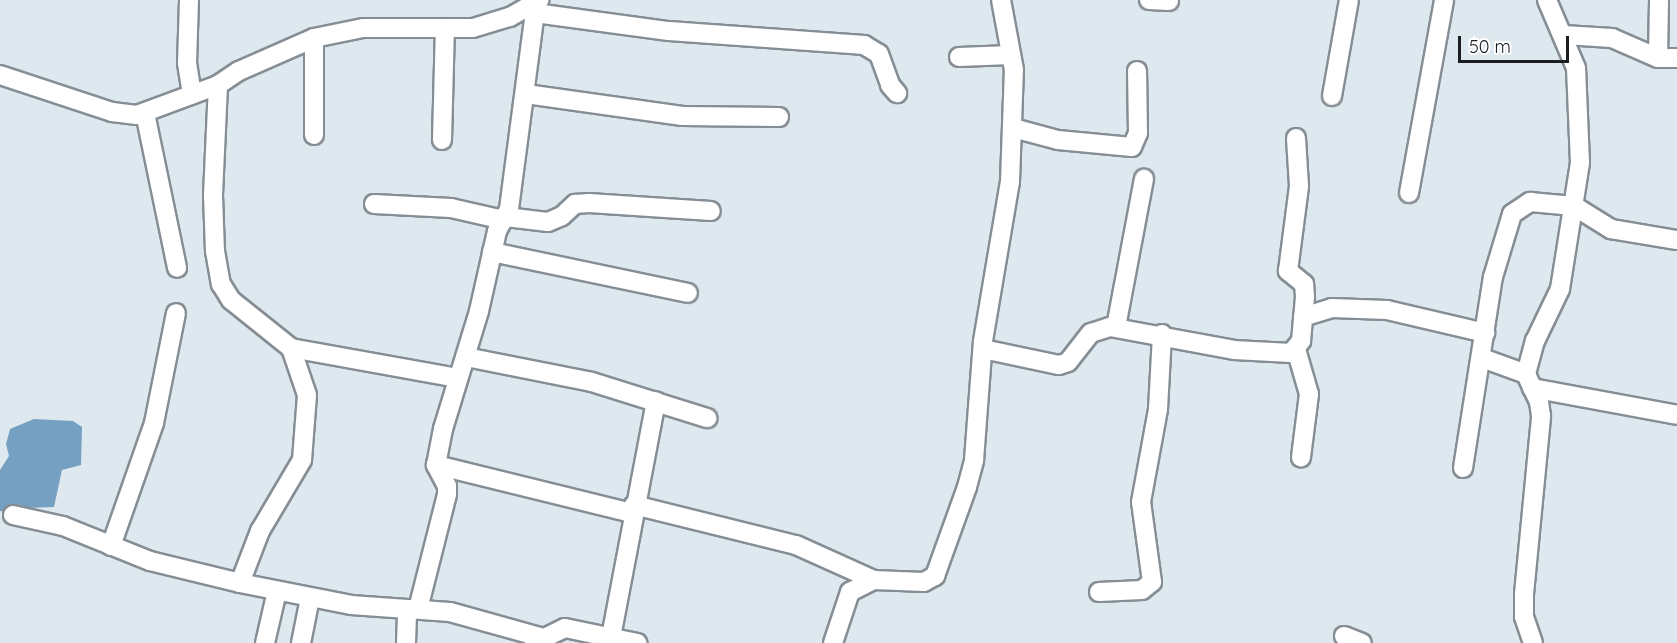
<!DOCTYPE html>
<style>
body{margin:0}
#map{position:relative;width:1677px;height:643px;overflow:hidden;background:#dee8ef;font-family:Quicksand,sans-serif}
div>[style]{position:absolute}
.water>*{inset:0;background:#76a0c1}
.roads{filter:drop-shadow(2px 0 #868e95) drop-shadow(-2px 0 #868e95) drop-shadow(0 2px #868e95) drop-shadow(0 -2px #868e95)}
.minor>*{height:18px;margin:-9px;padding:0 9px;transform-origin:9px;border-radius:9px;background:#fff}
span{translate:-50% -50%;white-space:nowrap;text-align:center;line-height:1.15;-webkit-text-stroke:6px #fff;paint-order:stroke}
.scale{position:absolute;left:1458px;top:36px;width:111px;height:27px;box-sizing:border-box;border:3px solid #1c1f22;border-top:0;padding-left:8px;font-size:18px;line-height:21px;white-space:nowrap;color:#1c1f22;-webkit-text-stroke:4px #fff;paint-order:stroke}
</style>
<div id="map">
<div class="water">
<div style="clip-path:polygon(34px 419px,73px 421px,82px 427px,81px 465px,62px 470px,54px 507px,27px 508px,22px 515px,0 511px,0 470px,9px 456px,6px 444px,10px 429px)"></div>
</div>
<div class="roads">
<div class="minor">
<div style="left:189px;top:0;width:63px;rotate:91.8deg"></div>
<div style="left:187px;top:63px;width:32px;rotate:81deg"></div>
<div style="left:1149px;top:0;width:20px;rotate:3deg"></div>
<div style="left:535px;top:13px;width:135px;rotate:7.7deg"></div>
<div style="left:669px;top:31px;width:196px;rotate:4.1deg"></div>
<div style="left:864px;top:45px;width:17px;rotate:31deg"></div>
<div style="left:879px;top:54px;width:33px;rotate:70deg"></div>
<div style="left:890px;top:85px;width:11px;rotate:49deg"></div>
<div style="left:1564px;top:35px;width:48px;rotate:3.6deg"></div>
<div style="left:1612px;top:38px;width:50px;rotate:23.5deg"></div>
<div style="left:1658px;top:58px;width:19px"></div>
<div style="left:314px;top:38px;width:97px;rotate:90deg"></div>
<div style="left:959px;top:57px;width:52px;rotate:-2.2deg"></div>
<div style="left:1658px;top:58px;width:58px;rotate:-89deg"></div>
<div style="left:0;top:75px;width:118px;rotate:18.3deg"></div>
<div style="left:112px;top:112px;width:25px;rotate:7deg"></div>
<div style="left:137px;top:115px;width:86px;rotate:-20.3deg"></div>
<div style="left:218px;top:85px;width:25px;rotate:-34deg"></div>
<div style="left:239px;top:71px;width:82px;rotate:-23.7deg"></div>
<div style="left:314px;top:38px;width:50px;rotate:-11.5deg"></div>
<div style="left:363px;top:28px;width:110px"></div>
<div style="left:473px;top:28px;width:39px;rotate:-17deg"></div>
<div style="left:510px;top:17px;width:34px;rotate:-30deg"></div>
<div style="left:218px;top:85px;width:110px;rotate:92.6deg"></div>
<div style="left:213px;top:195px;width:56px;rotate:88deg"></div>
<div style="left:215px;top:251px;width:34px;rotate:80deg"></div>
<div style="left:221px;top:284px;width:19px;rotate:58deg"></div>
<div style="left:231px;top:300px;width:77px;rotate:38.7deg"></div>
<div style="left:291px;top:348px;width:170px;rotate:10.2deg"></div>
<div style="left:526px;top:94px;width:158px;rotate:8deg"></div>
<div style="left:682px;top:116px;width:97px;rotate:0.6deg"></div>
<div style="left:1332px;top:96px;width:97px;rotate:-80deg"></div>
<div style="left:145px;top:113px;width:158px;rotate:78.3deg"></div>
<div style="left:1013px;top:128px;width:47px;rotate:14.9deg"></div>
<div style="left:1058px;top:140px;width:74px;rotate:5.4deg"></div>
<div style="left:1132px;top:147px;width:15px;rotate:-67deg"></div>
<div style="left:1138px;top:133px;width:62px;rotate:-90.9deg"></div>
<div style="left:442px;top:140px;width:112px;rotate:-88.5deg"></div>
<div style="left:1409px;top:193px;width:196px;rotate:-79.7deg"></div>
<div style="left:374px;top:204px;width:77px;rotate:3deg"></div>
<div style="left:451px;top:208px;width:54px;rotate:12.8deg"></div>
<div style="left:506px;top:217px;width:42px;rotate:6.8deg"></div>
<div style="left:548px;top:222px;width:15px;rotate:-23deg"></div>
<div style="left:562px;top:216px;width:18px;rotate:-43deg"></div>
<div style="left:575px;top:204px;width:14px;rotate:-4deg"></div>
<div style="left:589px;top:203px;width:122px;rotate:3.8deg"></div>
<div style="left:492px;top:252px;width:200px;rotate:11.8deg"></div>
<div style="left:1303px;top:317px;width:30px;rotate:-17deg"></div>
<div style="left:1332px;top:308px;width:55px;rotate:2.1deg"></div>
<div style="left:1387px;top:310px;width:101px;rotate:13.2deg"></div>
<div style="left:1116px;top:327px;width:151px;rotate:-79.3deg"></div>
<div style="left:983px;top:349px;width:78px;rotate:11.9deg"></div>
<div style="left:1059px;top:365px;width:9px;rotate:-18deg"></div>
<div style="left:1068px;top:362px;width:37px;rotate:-52deg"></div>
<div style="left:1091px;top:333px;width:20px;rotate:-18deg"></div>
<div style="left:1110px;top:327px;width:126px;rotate:10.5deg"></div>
<div style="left:1234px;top:350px;width:57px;rotate:3deg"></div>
<div style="left:1291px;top:353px;width:16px;rotate:-50deg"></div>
<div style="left:1301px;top:341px;width:44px;rotate:-84.8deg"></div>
<div style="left:1305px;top:297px;width:13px;rotate:-94deg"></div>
<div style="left:1304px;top:284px;width:21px;rotate:-141deg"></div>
<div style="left:1288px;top:271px;width:86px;rotate:-82.6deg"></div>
<div style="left:1299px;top:186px;width:48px;rotate:-93.6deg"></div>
<div style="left:1296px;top:349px;width:47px;rotate:73.9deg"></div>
<div style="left:1309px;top:394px;width:64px;rotate:97.2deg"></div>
<div style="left:466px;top:357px;width:128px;rotate:11.2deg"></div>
<div style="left:592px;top:382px;width:121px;rotate:17.4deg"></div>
<div style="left:1482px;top:358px;width:47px;rotate:20deg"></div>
<div style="left:1532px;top:388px;width:147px;rotate:10.5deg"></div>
<div style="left:436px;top:465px;width:202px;rotate:13.8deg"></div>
<div style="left:1463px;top:468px;width:193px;rotate:-81.1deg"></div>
<div style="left:1493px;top:277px;width:66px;rotate:-73.2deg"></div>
<div style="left:1512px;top:214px;width:22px;rotate:-34deg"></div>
<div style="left:1530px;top:202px;width:44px;rotate:5.2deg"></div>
<div style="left:1574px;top:206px;width:44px;rotate:31.9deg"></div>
<div style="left:1611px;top:229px;width:67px;rotate:9.5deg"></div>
<div style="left:634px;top:505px;width:167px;rotate:13.9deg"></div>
<div style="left:796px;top:545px;width:85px;rotate:24.2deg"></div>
<div style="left:13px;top:515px;width:51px;rotate:12.4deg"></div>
<div style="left:63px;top:526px;width:94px;rotate:21.9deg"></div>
<div style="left:150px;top:561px;width:93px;rotate:13.7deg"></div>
<div style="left:240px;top:583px;width:113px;rotate:11.2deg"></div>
<div style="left:351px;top:605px;width:99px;rotate:4deg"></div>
<div style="left:450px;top:612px;width:93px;rotate:15.5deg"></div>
<div style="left:111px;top:546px;width:130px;rotate:-70.7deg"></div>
<div style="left:154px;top:423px;width:112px;rotate:-78.7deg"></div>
<div style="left:240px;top:583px;width:56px;rotate:-69deg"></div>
<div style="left:260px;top:531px;width:82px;rotate:-59.4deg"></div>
<div style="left:302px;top:460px;width:65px;rotate:-85.6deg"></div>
<div style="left:307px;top:395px;width:50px;rotate:-108.8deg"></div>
<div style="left:1099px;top:592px;width:43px;rotate:-2.7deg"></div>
<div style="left:1142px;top:590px;width:13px;rotate:-39deg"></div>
<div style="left:1152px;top:582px;width:81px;rotate:-97.8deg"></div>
<div style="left:1141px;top:502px;width:95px;rotate:-79.6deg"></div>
<div style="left:1158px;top:409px;width:75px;rotate:-86.9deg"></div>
<div style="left:418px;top:609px;width:119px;rotate:-75.8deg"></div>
<div style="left:447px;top:494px;width:8px;rotate:-90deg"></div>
<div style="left:447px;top:486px;width:24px;rotate:-118deg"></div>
<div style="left:436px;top:465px;width:37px;rotate:-79deg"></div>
<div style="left:443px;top:429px;width:123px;rotate:-73deg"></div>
<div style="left:479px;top:311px;width:82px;rotate:-77.3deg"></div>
<div style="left:497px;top:231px;width:25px;rotate:-61deg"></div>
<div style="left:509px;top:209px;width:206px;rotate:-82.5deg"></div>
<div style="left:1344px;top:636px;width:19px;rotate:21deg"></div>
<div style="left:611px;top:637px;width:240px;rotate:-79.2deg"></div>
<div style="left:265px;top:643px;width:53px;rotate:-77deg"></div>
<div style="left:301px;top:643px;width:46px;rotate:-78.7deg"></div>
<div style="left:406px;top:643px;width:34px;rotate:-88deg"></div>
<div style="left:534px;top:643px;width:34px;rotate:-26deg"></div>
<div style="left:565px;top:628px;width:74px;rotate:11.8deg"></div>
<div style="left:833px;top:643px;width:54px;rotate:-71.6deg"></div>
<div style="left:850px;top:592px;width:27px;rotate:-27deg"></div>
<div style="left:874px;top:580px;width:50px;rotate:2.3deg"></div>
<div style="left:924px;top:582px;width:13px;rotate:-29deg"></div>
<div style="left:935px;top:576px;width:95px;rotate:-70.2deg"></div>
<div style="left:967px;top:487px;width:28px;rotate:-75deg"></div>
<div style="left:974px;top:460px;width:119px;rotate:-85.7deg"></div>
<div style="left:983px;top:341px;width:161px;rotate:-80.4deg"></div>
<div style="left:1010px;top:182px;width:112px;rotate:-88deg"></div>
<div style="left:1014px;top:70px;width:71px;rotate:-100.5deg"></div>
<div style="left:1533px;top:643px;width:28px;rotate:-109deg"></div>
<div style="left:1524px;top:617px;width:23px;rotate:-90deg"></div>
<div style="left:1524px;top:594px;width:179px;rotate:-84.5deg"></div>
<div style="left:1541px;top:416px;width:14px;rotate:-98deg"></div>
<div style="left:1539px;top:402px;width:31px;rotate:-115deg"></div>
<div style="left:1526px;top:374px;width:34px;rotate:-75deg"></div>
<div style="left:1535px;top:341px;width:58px;rotate:-64.3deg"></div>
<div style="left:1560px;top:289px;width:128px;rotate:-81deg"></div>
<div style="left:1580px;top:163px;width:95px;rotate:-92.4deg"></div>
<div style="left:1576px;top:68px;width:74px;rotate:-113.1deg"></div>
</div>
</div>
<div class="scale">50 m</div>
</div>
